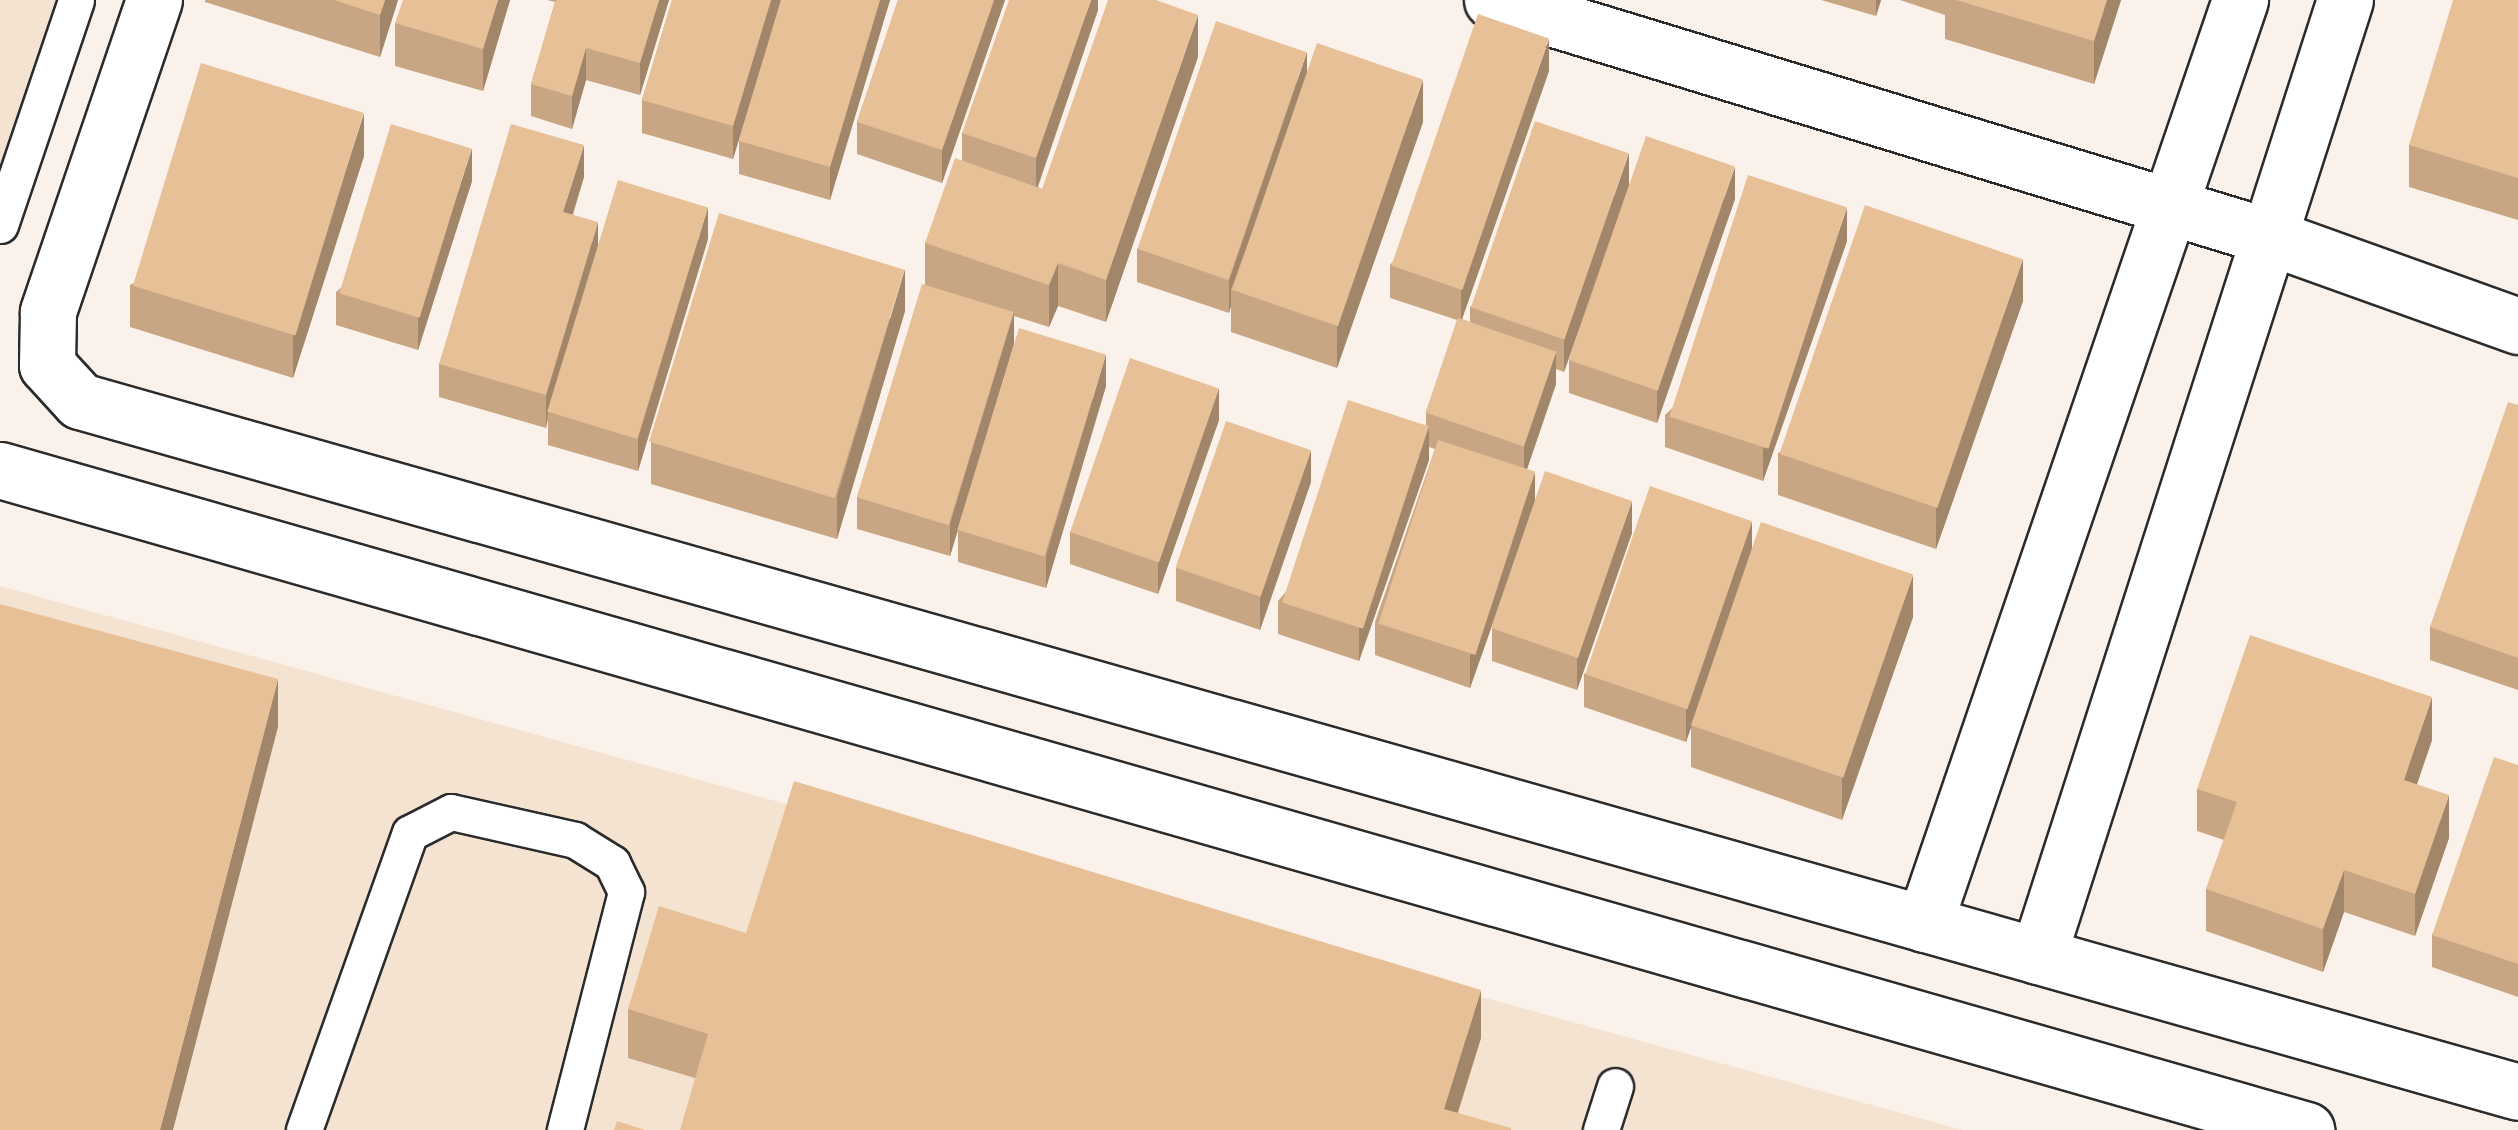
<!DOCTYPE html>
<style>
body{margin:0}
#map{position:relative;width:2518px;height:1130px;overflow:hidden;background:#faf2ea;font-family:"Gochi Hand",sans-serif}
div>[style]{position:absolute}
.built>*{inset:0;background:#f5e3d1}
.roads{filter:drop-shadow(2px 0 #2b2b2b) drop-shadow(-2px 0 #2b2b2b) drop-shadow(0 2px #2b2b2b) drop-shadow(0 -2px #2b2b2b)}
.lane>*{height:35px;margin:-17.5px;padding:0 17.5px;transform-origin:17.5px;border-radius:17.5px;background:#fff}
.street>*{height:55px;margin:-27.5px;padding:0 27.5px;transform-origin:27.5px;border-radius:27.5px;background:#fff}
.wall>*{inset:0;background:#c8a583}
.shaded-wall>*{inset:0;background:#a2866a}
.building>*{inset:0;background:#e8c098;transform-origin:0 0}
span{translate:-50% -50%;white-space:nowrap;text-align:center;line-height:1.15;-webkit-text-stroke:8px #fff;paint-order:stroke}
</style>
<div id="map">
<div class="built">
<div style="clip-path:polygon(0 0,77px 0,0 231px)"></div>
<div style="clip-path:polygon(0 586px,1962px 1130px,0 1130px)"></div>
</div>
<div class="roads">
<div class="lane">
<div style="left:0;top:225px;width:237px;rotate:-71.3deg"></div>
<div style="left:304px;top:1130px;width:315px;rotate:-70.4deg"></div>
<div style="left:410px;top:833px;width:46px;rotate:-27.1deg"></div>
<div style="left:451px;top:812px;width:127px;rotate:12.7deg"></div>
<div style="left:575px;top:840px;width:44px;rotate:31.9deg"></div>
<div style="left:612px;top:863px;width:32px;rotate:64deg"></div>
<div style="left:626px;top:892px;width:246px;rotate:104.4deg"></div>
<div style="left:1601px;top:1130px;width:46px;rotate:-72.3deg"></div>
</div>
<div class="street">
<div style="left:154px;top:0;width:330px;rotate:108.8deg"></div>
<div style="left:48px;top:312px;width:53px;rotate:91.1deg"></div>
<div style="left:47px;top:365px;width:49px;rotate:47.5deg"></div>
<div style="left:80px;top:401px;width:2534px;rotate:15.82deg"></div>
<div style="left:1492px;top:0;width:810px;rotate:16.94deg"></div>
<div style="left:2267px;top:236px;width:267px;rotate:19.7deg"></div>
<div style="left:0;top:470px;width:2399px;rotate:15.97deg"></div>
<div style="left:1924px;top:924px;width:977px;rotate:-71.12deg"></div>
<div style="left:2038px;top:956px;width:1004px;rotate:-72.2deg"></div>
</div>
</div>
<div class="wall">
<div style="clip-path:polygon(205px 0,398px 0,380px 57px,205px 2px)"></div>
<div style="clip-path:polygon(510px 0,483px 91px,395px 66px,395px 23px)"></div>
<div style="clip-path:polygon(547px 0,669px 0,640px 95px,586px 80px,572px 129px,531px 116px,531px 84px,555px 2px)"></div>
<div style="clip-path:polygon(672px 0,890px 0,830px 200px,739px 174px,739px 141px,776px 18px,733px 159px,642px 133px,642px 100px)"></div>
<div style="clip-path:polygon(898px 0,1005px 0,942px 183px,857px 154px,857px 122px)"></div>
<div style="clip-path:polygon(1098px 0,1098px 10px,1038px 187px,1042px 189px,1198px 57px,1106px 322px,1058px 306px,1049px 327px,1014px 316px,1014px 344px,950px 556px,857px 529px,857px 497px,925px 285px,925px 243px,962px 160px,962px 133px)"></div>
<div style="clip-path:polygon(1821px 0,1881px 0,1876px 16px)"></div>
<div style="clip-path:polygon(1900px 0,2121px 0,2094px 84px,1945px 39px,1945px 15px)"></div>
<div style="clip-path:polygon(2518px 0,2518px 220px,2409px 187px,2409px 145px)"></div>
<div style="clip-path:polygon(1307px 71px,1423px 122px,1337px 368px,1231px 332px,1231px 306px,1229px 313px,1137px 282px,1137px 249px)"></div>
<div style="clip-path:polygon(1549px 71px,1462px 319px,1470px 322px,1470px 307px,1629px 184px,1735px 199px,1657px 423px,1569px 393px,1569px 360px,1587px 307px,1564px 372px,1556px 369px,1556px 384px,1527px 469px,1535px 502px,1632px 533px,1577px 690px,1492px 661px,1492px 628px,1499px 605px,1470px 688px,1375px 655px,1375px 622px,1435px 449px,1429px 447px,1429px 460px,1359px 661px,1278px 634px,1278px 601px,1426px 426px,1426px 413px,1457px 320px,1390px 298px,1390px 265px)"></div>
<div style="clip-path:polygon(364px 156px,293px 378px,130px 327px,130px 285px)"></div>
<div style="clip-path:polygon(584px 177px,573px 215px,598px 249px,708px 239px,638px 471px,548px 445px,548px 420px,546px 428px,439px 397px,439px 364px)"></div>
<div style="clip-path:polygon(472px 181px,418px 350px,336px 325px,336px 292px)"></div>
<div style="clip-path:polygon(1847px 241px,1763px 481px,1665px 447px,1665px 415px)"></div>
<div style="clip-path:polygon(2023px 301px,1936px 549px,1778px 495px,1778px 453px)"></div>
<div style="clip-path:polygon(905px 311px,837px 539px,651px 484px,651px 442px)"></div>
<div style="clip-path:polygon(1106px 386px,1046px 588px,958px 562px,958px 530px)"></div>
<div style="clip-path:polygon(2518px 405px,2518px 690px,2430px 660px,2430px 627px)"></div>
<div style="clip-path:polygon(1219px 420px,1158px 594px,1070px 564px,1070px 532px)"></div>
<div style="clip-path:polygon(1311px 482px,1260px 630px,1176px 601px,1176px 568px)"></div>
<div style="clip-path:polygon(1752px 549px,1913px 617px,1842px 820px,1691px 767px,1691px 726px,1686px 742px,1584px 707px,1584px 674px)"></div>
<div style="clip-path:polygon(2432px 740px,2417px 784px,2449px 838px,2415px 936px,2344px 912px,2323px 972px,2206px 931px,2206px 889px,2224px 840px,2197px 831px,2197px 789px)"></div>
<div style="clip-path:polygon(2518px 765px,2518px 997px,2432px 967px,2432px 935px)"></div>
<div style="clip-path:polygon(746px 933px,1481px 1038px,1458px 1113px,695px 1078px,628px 1058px,628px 1009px)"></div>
</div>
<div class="shaded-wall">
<div style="clip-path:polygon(385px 0,398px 0,380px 57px,380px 15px)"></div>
<div style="clip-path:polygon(498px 0,510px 0,483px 91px,483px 49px)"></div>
<div style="clip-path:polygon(659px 0,669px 0,640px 95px,640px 63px)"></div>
<div style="clip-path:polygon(771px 0,781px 0,733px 159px,733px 126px)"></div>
<div style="clip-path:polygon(880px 0,890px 0,830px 200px,830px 167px)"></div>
<div style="clip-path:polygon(994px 0,1005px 0,942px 183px,942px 150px)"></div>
<div style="clip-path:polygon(1091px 0,1098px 0,1098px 10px,1036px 191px,1036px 158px)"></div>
<div style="clip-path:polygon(1876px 0,1881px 0,1876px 16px)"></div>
<div style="clip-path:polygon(2107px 0,2121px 0,2094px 84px,2094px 41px)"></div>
<div style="clip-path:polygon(1198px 15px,1198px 57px,1106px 322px,1106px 280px)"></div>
<div style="clip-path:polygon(1549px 39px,1549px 71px,1461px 322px,1461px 289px)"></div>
<div style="clip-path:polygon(586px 48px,586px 80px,572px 129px,572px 96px)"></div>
<div style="clip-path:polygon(1307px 52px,1307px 85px,1231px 289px,1231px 306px,1229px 313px,1229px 281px)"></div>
<div style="clip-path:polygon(1423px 80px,1423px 122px,1337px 368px,1337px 326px)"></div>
<div style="clip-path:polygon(364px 113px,364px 156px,293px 378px,293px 336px)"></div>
<div style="clip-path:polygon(584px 145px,584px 177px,563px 244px,563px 212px)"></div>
<div style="clip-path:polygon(472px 148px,472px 181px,418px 350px,418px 318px)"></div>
<div style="clip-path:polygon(1629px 153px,1629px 185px,1564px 372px,1564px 340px)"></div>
<div style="clip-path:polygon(1735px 167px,1735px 199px,1657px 423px,1657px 391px)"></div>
<div style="clip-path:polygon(708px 207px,708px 239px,638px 471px,638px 439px)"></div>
<div style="clip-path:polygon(1847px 208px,1847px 241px,1763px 481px,1763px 449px)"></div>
<div style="clip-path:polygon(598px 222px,598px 255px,548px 412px,546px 428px,546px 395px)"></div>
<div style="clip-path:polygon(2023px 259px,2023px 301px,1936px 549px,1936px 507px)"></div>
<div style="clip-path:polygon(1058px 263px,1058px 306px,1049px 327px,1049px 285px)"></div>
<div style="clip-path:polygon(905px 269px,905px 311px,837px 539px,837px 496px)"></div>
<div style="clip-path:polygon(1014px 312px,1014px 344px,950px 556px,950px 524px)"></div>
<div style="clip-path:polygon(1556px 352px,1556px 384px,1524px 478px,1524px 446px)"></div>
<div style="clip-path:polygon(1106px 354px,1106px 386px,1046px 588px,1046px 556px)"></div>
<div style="clip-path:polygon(1219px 388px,1219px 420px,1158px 594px,1158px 561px)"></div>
<div style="clip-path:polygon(1429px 427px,1429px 460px,1359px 661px,1359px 628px)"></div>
<div style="clip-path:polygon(1311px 450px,1311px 482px,1260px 630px,1260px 597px)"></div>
<div style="clip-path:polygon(1535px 472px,1535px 504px,1470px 688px,1470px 656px)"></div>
<div style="clip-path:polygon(1632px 501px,1632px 533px,1577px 690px,1577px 657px)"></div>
<div style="clip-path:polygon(1752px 521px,1752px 553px,1686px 742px,1686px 709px)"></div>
<div style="clip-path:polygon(1913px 575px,1913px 617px,1842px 820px,1842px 777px)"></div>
<div style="clip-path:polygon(278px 679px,278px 727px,173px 1130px,160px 1130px)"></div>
<div style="clip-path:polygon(2432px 697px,2432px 740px,2404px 822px,2404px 780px)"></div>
<div style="clip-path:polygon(2449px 795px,2449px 838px,2415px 936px,2415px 894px)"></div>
<div style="clip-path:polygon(2344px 870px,2344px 912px,2323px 972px,2323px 929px)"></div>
<div style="clip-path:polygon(1481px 990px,1481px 1038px,1452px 1130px,1444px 1109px)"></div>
</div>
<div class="building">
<div style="clip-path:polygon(334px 0,385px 0,380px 15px)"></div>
<div style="clip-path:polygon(403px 0,498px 0,483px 49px,395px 23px)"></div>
<div style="clip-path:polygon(556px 0,659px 0,640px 63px,586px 48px,572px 96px,531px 84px)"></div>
<div style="clip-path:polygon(672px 0,771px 0,733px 126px,642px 100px)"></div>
<div style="clip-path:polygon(781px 0,880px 0,830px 167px,739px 141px)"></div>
<div style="clip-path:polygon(898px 0,994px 0,942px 150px,857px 122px)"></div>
<div style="clip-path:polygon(1009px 0,1091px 0,1036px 158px,962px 133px)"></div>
<div style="clip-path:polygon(1108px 0,1156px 0,1198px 15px,1106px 280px,1058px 263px,1049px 285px,925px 243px,955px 158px,1042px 189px)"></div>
<div style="clip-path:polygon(1956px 0,2107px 0,2094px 41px)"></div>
<div style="clip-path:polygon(2453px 0,2518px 0,2518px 178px,2409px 145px)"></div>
<div style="left:1478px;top:14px;width:75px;height:266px;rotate:19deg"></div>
<div style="left:1216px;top:21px;width:96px;height:241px;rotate:19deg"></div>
<div style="left:1317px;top:43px;width:112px;height:261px;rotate:19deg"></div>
<div style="left:201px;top:63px;width:170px;height:233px;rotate:17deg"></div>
<div style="left:1535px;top:121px;width:99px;height:197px;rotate:19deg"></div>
<div style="left:391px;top:124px;width:84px;height:177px;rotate:17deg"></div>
<div style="clip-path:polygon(511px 124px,584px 145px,563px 212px,598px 222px,546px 395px,439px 364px)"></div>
<div style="left:1646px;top:136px;width:94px;height:237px;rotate:19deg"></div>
<div style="left:1748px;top:175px;width:104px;height:254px;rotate:18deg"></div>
<div style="left:618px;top:180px;width:94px;height:242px;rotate:17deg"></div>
<div style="left:1865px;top:205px;width:167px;height:263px;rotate:19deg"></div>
<div style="left:719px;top:213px;width:194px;height:239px;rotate:17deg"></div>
<div style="left:922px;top:284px;width:96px;height:223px;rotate:17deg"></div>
<div style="left:1458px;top:318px;width:104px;height:100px;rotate:19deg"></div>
<div style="left:1019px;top:328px;width:91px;height:211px;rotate:17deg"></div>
<div style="left:1130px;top:358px;width:94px;height:184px;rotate:19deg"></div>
<div style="left:1348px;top:400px;width:85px;height:213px;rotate:18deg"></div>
<div style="clip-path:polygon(2508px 402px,2518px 405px,2518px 658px,2430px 627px)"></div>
<div style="left:1226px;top:421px;width:90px;height:155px;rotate:19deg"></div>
<div style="left:1438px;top:440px;width:102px;height:193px;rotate:18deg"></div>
<div style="left:1545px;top:471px;width:92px;height:166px;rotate:19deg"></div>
<div style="left:1650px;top:486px;width:108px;height:199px;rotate:19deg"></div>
<div style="left:1761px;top:522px;width:161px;height:215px;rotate:19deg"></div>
<div style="clip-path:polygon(0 604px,278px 679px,160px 1130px,0 1130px)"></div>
<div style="clip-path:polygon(2250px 635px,2432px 697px,2404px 780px,2449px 795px,2415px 894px,2344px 870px,2323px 929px,2206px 889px,2237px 802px,2197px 789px)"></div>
<div style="clip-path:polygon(2494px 757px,2518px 765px,2518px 964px,2432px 935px)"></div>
<div style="clip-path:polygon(794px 781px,1481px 990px,1444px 1109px,1511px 1128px,1511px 1130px,680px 1130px,708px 1034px,628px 1009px,659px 906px,746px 933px)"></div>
<div style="clip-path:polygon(617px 1121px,645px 1130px,614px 1130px)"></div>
</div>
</div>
